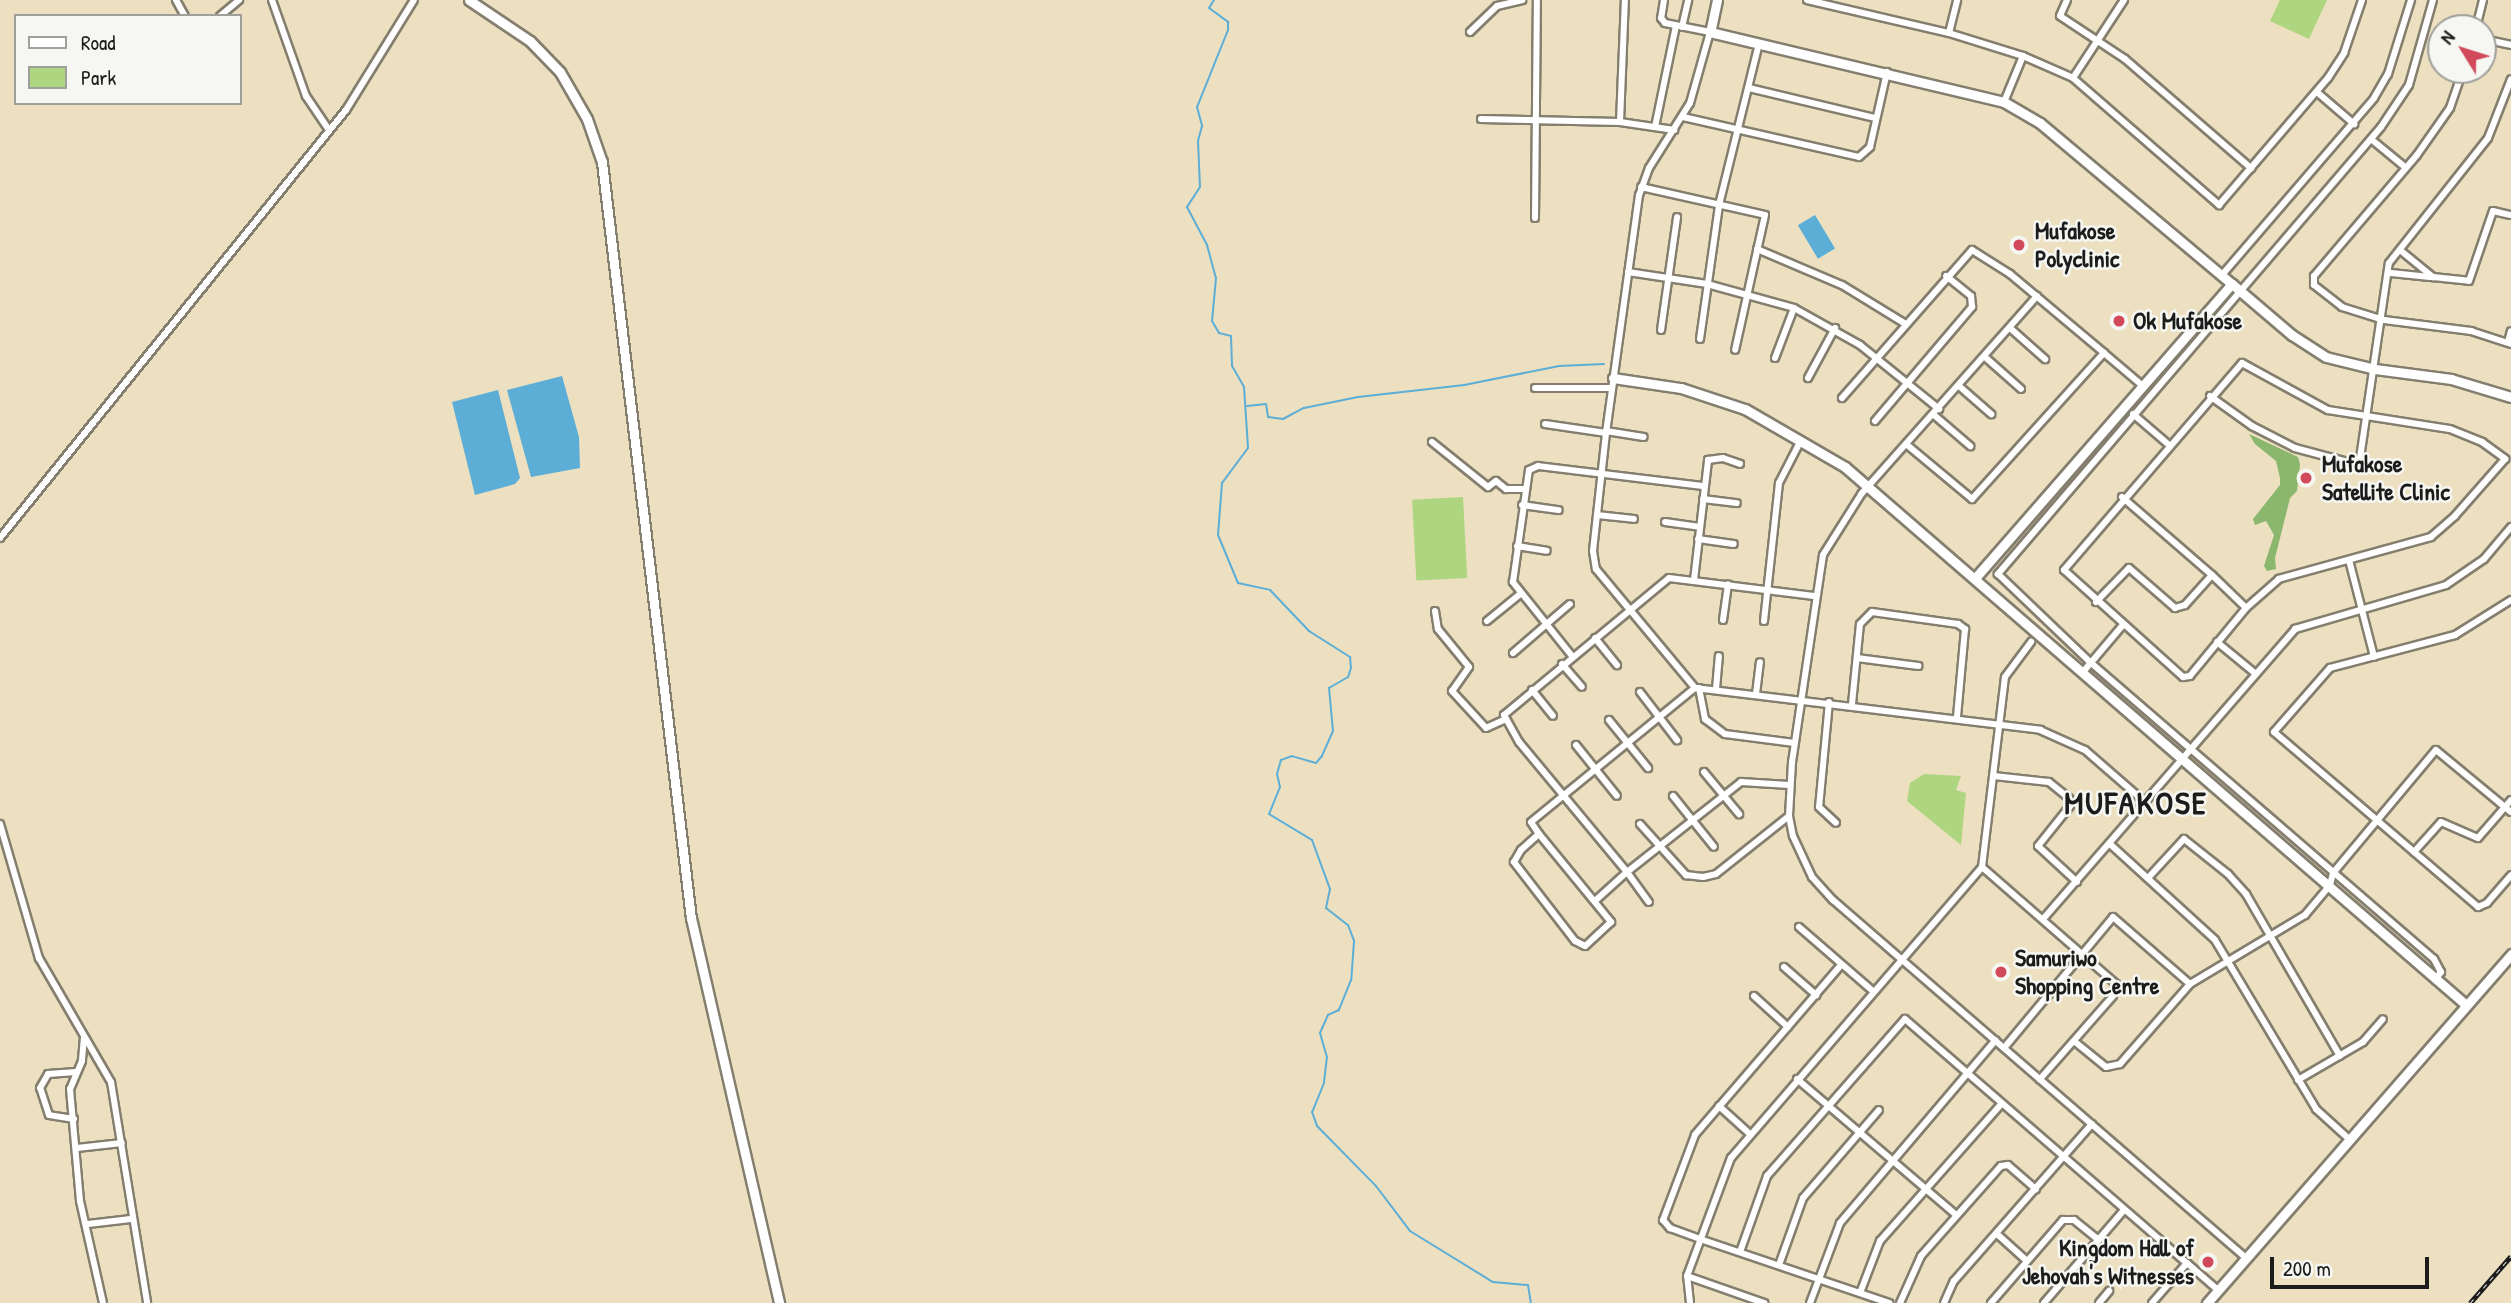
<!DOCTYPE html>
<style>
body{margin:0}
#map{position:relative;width:2511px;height:1303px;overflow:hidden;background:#ece0c0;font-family:"Patrick Hand",sans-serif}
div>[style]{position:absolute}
.green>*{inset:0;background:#aed57f;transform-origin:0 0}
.forest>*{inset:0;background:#8ab66e}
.water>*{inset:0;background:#5caed7;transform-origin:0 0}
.stream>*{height:2px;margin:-1px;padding:0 1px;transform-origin:1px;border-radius:1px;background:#5caed7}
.roads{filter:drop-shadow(2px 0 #847e6e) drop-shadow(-2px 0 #847e6e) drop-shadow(0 2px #847e6e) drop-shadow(0 -2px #847e6e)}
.street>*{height:6px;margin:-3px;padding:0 3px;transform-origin:3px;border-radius:3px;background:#fff}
.secondary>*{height:9px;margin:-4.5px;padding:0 4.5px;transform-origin:4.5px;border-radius:4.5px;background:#fff}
.rail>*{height:4.5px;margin-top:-2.25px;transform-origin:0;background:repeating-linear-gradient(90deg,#f6f6f2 0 5px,#1c1c1c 0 10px);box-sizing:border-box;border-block:2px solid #1c1c1c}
.dots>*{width:19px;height:19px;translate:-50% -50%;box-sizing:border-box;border:4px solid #f6f6f2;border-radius:50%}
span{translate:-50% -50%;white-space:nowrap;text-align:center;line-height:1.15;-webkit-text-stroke:5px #f6f6f2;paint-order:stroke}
.poi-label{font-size:24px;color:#1c1c1c;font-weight:700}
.left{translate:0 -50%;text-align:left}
.right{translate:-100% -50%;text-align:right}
.district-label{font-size:32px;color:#1c1c1c;font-weight:700;letter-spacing:2px}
.legend{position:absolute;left:14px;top:14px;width:228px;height:91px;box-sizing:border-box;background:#f6f6f2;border:2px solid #9f9f9c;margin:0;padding:9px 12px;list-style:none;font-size:21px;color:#1c1c1c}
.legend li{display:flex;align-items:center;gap:14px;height:35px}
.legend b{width:35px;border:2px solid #9f9f9c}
.north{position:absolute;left:2427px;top:14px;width:70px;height:70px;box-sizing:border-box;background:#f6f6f2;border:2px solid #9f9f9c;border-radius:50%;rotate:308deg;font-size:19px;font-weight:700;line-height:28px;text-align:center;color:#1c1c1c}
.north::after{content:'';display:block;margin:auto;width:24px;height:32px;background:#d1495b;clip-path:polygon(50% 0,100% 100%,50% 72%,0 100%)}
.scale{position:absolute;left:2270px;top:1257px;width:159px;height:32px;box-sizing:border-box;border:4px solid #1c1c1c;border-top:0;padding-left:9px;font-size:21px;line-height:24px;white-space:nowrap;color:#1c1c1c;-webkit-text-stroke:5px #f6f6f2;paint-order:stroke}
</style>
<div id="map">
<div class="green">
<div style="clip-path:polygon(2280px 0,2327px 0,2309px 39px,2270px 21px)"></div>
<div style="left:1463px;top:497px;width:81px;height:51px;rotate:87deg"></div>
<div style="clip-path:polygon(1924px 774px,1961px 776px,1956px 790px,1966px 793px,1961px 845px,1907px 801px,1910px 783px)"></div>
</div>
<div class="forest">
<div style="clip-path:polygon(2249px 434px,2298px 457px,2300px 464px,2297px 491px,2290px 498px,2275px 558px,2276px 569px,2267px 571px,2264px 566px,2274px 535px,2266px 521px,2255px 525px,2253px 519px,2280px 485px,2280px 478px,2276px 461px,2255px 444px)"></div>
</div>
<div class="water">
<div style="left:1815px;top:215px;width:39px;height:20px;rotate:59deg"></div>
<div style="clip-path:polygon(562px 376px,579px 437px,580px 468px,531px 477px,507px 390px)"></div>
<div style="clip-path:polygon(498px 390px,520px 478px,515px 484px,475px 495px,452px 402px)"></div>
</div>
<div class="stream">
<div style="left:1214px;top:0;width:9px;rotate:122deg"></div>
<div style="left:1209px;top:8px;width:24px;rotate:36deg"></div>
<div style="left:1228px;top:22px;width:8px;rotate:90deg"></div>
<div style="left:1228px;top:30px;width:83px;rotate:111.9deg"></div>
<div style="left:1197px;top:107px;width:20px;rotate:75deg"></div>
<div style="left:1202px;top:126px;width:16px;rotate:105deg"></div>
<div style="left:1198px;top:141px;width:46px;rotate:87.5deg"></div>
<div style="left:1200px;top:187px;width:24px;rotate:123deg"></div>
<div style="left:1187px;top:207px;width:43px;rotate:62.2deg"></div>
<div style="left:1207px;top:245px;width:34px;rotate:75deg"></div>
<div style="left:1216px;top:278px;width:43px;rotate:95.3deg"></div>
<div style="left:1212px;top:321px;width:14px;rotate:60deg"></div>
<div style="left:1219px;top:333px;width:12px;rotate:14deg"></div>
<div style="left:1231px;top:336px;width:30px;rotate:88deg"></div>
<div style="left:1232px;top:366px;width:24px;rotate:60deg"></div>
<div style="left:1244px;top:387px;width:61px;rotate:86.2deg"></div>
<div style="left:1248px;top:448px;width:44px;rotate:126.6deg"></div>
<div style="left:1222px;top:483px;width:52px;rotate:94.4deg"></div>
<div style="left:1218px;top:535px;width:52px;rotate:67.4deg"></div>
<div style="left:1238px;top:583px;width:33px;rotate:12deg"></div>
<div style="left:1270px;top:590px;width:57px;rotate:46.4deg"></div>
<div style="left:1309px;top:631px;width:49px;rotate:32.4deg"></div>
<div style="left:1350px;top:657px;width:11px;rotate:85deg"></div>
<div style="left:1351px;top:668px;width:9px;rotate:108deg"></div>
<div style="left:1348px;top:677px;width:22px;rotate:150deg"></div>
<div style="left:1329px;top:688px;width:43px;rotate:84.7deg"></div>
<div style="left:1333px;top:731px;width:27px;rotate:114deg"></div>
<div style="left:1322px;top:756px;width:9px;rotate:131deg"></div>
<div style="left:1316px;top:763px;width:25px;rotate:-164deg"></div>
<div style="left:1292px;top:756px;width:12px;rotate:160deg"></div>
<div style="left:1281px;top:760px;width:15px;rotate:106deg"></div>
<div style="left:1277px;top:774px;width:13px;rotate:77deg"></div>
<div style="left:1280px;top:787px;width:29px;rotate:112deg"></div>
<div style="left:1269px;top:814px;width:50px;rotate:31.2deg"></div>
<div style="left:1312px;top:840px;width:52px;rotate:69.8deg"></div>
<div style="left:1330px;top:889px;width:19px;rotate:102deg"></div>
<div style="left:1326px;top:908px;width:28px;rotate:38deg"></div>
<div style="left:1348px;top:925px;width:17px;rotate:69deg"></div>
<div style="left:1354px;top:941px;width:39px;rotate:94deg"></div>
<div style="left:1351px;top:980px;width:32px;rotate:112deg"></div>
<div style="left:1339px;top:1010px;width:12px;rotate:156deg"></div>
<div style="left:1328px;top:1015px;width:20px;rotate:114deg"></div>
<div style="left:1320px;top:1033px;width:25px;rotate:74deg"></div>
<div style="left:1327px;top:1057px;width:26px;rotate:97deg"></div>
<div style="left:1324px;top:1083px;width:31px;rotate:112deg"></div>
<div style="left:1312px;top:1112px;width:15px;rotate:70deg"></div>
<div style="left:1317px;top:1126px;width:84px;rotate:45.5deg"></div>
<div style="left:1376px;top:1186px;width:56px;rotate:52.9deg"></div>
<div style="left:1410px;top:1231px;width:97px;rotate:31.6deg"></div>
<div style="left:1493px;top:1282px;width:35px;rotate:5deg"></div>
<div style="left:1528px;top:1285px;width:18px;rotate:81deg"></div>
<div style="left:1247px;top:406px;width:19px;rotate:-6deg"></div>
<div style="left:1266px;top:404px;width:13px;rotate:81deg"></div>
<div style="left:1268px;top:417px;width:15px;rotate:8deg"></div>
<div style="left:1283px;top:419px;width:24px;rotate:-28deg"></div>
<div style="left:1304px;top:408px;width:55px;rotate:-11.5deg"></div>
<div style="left:1358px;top:397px;width:107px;rotate:-6.5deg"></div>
<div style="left:1464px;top:385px;width:97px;rotate:-11.3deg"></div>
<div style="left:1559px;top:366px;width:45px;rotate:-2.5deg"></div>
</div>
<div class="roads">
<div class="street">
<div style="left:176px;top:0;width:18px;rotate:61deg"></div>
<div style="left:272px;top:0;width:102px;rotate:70.5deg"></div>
<div style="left:306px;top:96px;width:41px;rotate:55.9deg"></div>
<div style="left:1664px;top:0;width:18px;rotate:99deg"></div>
<div style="left:1661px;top:18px;width:6px;rotate:51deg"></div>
<div style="left:1665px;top:23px;width:46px;rotate:11.3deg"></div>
<div style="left:1710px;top:32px;width:74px;rotate:105.7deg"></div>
<div style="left:1690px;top:103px;width:77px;rotate:122.2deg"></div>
<div style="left:1649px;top:168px;width:29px;rotate:110deg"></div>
<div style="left:1639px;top:195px;width:240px;rotate:97.9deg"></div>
<div style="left:1606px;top:433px;width:119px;rotate:96.3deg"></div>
<div style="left:1593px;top:551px;width:18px;rotate:81deg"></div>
<div style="left:1596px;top:569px;width:155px;rotate:50.2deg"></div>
<div style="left:1695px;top:688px;width:348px;rotate:6.9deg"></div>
<div style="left:2040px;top:730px;width:49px;rotate:24deg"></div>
<div style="left:2085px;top:750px;width:81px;rotate:41deg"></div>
<div style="left:1807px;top:0;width:146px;rotate:13.1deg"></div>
<div style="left:1949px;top:33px;width:77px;rotate:17.3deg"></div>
<div style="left:2023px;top:56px;width:55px;rotate:23.7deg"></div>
<div style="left:2067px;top:0;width:17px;rotate:114deg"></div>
<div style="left:2060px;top:16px;width:78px;rotate:33.5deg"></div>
<div style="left:2125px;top:59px;width:167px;rotate:40.9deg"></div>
<div style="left:2124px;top:0;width:93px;rotate:123.2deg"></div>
<div style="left:2073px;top:78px;width:194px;rotate:41deg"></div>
<div style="left:2219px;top:205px;width:167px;rotate:-49.4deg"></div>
<div style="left:2328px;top:78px;width:30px;rotate:-57deg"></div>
<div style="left:2344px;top:53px;width:56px;rotate:-71.2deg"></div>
<div style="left:2433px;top:0;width:88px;rotate:105.8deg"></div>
<div style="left:2409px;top:85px;width:50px;rotate:123.7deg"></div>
<div style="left:2381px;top:127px;width:589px;rotate:130.59deg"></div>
<div style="left:1998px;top:574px;width:127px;rotate:43.7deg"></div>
<div style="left:2090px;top:662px;width:454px;rotate:40.8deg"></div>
<div style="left:2434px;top:959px;width:15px;rotate:62deg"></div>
<div style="left:2441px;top:972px;width:10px;rotate:127deg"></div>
<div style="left:220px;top:16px;width:25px;rotate:-40deg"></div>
<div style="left:1682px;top:27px;width:28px;rotate:-77deg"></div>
<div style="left:2476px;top:28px;width:29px;rotate:-76deg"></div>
<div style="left:1470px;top:32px;width:37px;rotate:-44deg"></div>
<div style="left:1497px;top:6px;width:26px;rotate:-13deg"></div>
<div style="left:1949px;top:33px;width:34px;rotate:-76deg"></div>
<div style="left:2483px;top:39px;width:29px;rotate:12deg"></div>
<div style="left:2463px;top:70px;width:40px;rotate:108.9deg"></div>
<div style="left:2450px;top:108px;width:57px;rotate:125.1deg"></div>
<div style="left:2417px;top:155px;width:159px;rotate:130.4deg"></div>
<div style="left:2314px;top:276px;width:9px;rotate:90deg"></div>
<div style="left:2314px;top:285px;width:36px;rotate:38deg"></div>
<div style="left:2342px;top:307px;width:44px;rotate:17.2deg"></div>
<div style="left:2384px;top:320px;width:88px;rotate:7.2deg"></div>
<div style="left:2471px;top:331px;width:42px;rotate:18deg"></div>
<div style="left:1749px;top:88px;width:130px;rotate:13.4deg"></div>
<div style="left:2318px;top:93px;width:48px;rotate:40.7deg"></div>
<div style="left:2004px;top:102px;width:50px;rotate:-67.6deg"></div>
<div style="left:1683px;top:117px;width:180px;rotate:12.8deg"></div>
<div style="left:1859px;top:157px;width:15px;rotate:-42deg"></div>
<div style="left:1870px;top:147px;width:77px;rotate:-77.2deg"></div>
<div style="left:1481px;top:119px;width:139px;rotate:1.2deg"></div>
<div style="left:1620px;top:122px;width:55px;rotate:8.4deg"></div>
<div style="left:1620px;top:122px;width:122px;rotate:-87.7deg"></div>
<div style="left:1655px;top:127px;width:103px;rotate:-78.3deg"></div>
<div style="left:2371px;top:139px;width:45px;rotate:39.6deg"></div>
<div style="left:1641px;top:187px;width:127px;rotate:12.7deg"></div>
<div style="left:1765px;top:215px;width:138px;rotate:102.5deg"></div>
<div style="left:1535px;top:218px;width:218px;rotate:-89.5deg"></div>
<div style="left:1757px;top:249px;width:92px;rotate:23deg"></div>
<div style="left:1842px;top:285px;width:73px;rotate:31.5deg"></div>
<div style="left:2400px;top:250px;width:43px;rotate:39.3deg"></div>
<div style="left:2433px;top:277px;width:36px;rotate:6deg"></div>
<div style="left:2469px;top:281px;width:74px;rotate:-71.1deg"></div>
<div style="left:2493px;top:211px;width:18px;rotate:13deg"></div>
<div style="left:1628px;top:272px;width:80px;rotate:8.6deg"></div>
<div style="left:1707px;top:284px;width:90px;rotate:15.4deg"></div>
<div style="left:1794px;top:308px;width:76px;rotate:29.3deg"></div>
<div style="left:1860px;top:345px;width:102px;rotate:39deg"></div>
<div style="left:2391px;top:273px;width:39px;rotate:6deg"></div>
<div style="left:2222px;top:275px;width:233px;rotate:-49.3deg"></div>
<div style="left:2374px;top:98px;width:28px;rotate:-60deg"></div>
<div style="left:2388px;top:74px;width:77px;rotate:-72.7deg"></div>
<div style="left:2037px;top:296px;width:264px;rotate:131.6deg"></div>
<div style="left:1862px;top:493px;width:73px;rotate:122.2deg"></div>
<div style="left:1823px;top:555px;width:209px;rotate:98.5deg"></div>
<div style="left:1792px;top:762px;width:54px;rotate:93.2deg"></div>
<div style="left:1789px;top:816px;width:20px;rotate:79deg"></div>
<div style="left:1793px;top:836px;width:45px;rotate:65.1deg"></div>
<div style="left:1812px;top:877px;width:31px;rotate:48deg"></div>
<div style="left:1833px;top:900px;width:545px;rotate:40.91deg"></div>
<div style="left:2010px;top:328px;width:47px;rotate:41.5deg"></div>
<div style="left:1661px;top:330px;width:114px;rotate:-81.9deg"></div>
<div style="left:1700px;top:339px;width:135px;rotate:-81.9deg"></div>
<div style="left:1719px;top:205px;width:167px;rotate:-76.1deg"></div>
<div style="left:2508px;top:342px;width:11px;rotate:-75deg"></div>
<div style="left:1985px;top:357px;width:48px;rotate:41.6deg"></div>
<div style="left:1775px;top:358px;width:53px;rotate:-69.2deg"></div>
<div style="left:2242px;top:363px;width:98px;rotate:28.7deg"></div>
<div style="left:2328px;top:410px;width:123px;rotate:8.9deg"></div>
<div style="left:2450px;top:429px;width:35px;rotate:22deg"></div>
<div style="left:2482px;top:442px;width:29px;rotate:36deg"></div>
<div style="left:2505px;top:459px;width:76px;rotate:131.3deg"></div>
<div style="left:2455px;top:516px;width:32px;rotate:139deg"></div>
<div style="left:2431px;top:537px;width:158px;rotate:164.6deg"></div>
<div style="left:2279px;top:579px;width:44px;rotate:138.7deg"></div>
<div style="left:2246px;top:608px;width:88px;rotate:129.5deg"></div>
<div style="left:2190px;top:676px;width:7px;rotate:172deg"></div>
<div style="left:2183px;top:677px;width:160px;rotate:-138deg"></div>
<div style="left:2064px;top:570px;width:273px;rotate:-49.3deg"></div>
<div style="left:1808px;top:378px;width:57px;rotate:-61.6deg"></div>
<div style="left:1959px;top:386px;width:43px;rotate:41.2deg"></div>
<div style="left:1535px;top:388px;width:77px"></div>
<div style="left:2210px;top:396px;width:52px;rotate:35.5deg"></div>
<div style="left:2252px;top:426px;width:48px;rotate:27.1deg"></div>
<div style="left:2295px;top:448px;width:66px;rotate:14.9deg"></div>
<div style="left:2359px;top:465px;width:204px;rotate:-81.6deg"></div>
<div style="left:2389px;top:263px;width:159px;rotate:-51.6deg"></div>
<div style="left:2488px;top:138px;width:63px;rotate:-68.7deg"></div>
<div style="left:1842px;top:398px;width:197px;rotate:-48.7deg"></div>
<div style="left:1972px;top:250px;width:45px;rotate:32.3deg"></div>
<div style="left:2010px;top:274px;width:123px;rotate:40deg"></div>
<div style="left:2133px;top:414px;width:46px;rotate:40.6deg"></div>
<div style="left:1934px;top:415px;width:48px;rotate:40.7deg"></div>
<div style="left:1875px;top:421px;width:150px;rotate:-49.6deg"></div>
<div style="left:1972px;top:307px;width:11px;rotate:-95deg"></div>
<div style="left:1971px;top:296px;width:32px;rotate:-141deg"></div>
<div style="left:1545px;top:424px;width:62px;rotate:8.4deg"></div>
<div style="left:1606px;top:431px;width:38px;rotate:9deg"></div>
<div style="left:1432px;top:442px;width:72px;rotate:38.8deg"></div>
<div style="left:1488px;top:487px;width:10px;rotate:-37deg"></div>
<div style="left:1496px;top:481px;width:13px;rotate:39deg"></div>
<div style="left:1506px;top:489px;width:18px"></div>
<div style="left:1906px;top:444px;width:86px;rotate:39.8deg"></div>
<div style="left:1972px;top:499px;width:197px;rotate:-47.9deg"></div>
<div style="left:2104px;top:353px;width:51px;rotate:40.2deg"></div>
<div style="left:2122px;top:497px;width:119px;rotate:40.9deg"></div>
<div style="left:1703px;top:499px;width:34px;rotate:7deg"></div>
<div style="left:1522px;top:505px;width:37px;rotate:8deg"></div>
<div style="left:1597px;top:515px;width:37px;rotate:6deg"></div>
<div style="left:1665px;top:522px;width:35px;rotate:8deg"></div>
<div style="left:0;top:538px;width:550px;rotate:-51.05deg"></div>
<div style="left:346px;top:110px;width:129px;rotate:-58.3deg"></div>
<div style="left:1698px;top:539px;width:36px;rotate:8deg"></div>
<div style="left:1517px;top:546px;width:30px;rotate:9deg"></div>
<div style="left:2349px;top:560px;width:100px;rotate:75.5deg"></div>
<div style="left:1694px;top:580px;width:121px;rotate:-83.3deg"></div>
<div style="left:1708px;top:460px;width:15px;rotate:-8deg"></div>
<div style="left:1723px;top:458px;width:18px;rotate:19deg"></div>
<div style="left:2511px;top:600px;width:66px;rotate:148deg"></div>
<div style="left:2455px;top:635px;width:129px;rotate:165.2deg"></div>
<div style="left:2330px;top:668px;width:85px;rotate:131.2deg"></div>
<div style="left:2274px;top:732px;width:269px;rotate:40.6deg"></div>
<div style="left:2478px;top:907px;width:10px;rotate:-24deg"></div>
<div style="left:2487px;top:903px;width:37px;rotate:-49deg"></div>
<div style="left:2096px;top:602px;width:47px;rotate:-45.9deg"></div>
<div style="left:2129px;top:568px;width:61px;rotate:41deg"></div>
<div style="left:2175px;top:608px;width:10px;rotate:-17deg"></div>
<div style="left:2185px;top:605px;width:40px;rotate:-48deg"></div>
<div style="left:2212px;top:575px;width:47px;rotate:44.1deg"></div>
<div style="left:1435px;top:611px;width:18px;rotate:81deg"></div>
<div style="left:1438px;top:629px;width:49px;rotate:50.8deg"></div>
<div style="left:1469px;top:667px;width:29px;rotate:125deg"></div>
<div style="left:1452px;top:691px;width:50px;rotate:47.4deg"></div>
<div style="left:1486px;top:728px;width:20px;rotate:-24deg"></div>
<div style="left:1723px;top:620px;width:36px;rotate:-82deg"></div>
<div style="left:1487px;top:621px;width:41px;rotate:-39.1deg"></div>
<div style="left:1764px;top:621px;width:139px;rotate:-83.8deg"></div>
<div style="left:1779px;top:483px;width:48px;rotate:-62.9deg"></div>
<div style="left:1595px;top:638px;width:35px;rotate:51deg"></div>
<div style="left:2217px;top:642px;width:50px;rotate:39.4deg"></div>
<div style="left:1513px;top:653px;width:75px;rotate:-40.7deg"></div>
<div style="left:1572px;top:656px;width:95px;rotate:-128.6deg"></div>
<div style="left:1513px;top:582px;width:113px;rotate:-81.9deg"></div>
<div style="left:1529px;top:470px;width:10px;rotate:-24deg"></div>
<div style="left:1538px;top:466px;width:167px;rotate:6.9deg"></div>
<div style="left:1857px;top:658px;width:62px;rotate:7.5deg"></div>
<div style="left:1562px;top:664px;width:30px;rotate:49deg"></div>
<div style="left:2083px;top:672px;width:60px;rotate:-49.7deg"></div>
<div style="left:1699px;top:688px;width:32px;rotate:79deg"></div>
<div style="left:1705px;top:719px;width:25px;rotate:37deg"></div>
<div style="left:1725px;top:734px;width:70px;rotate:7.4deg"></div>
<div style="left:1716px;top:689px;width:33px;rotate:-85deg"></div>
<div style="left:1532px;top:690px;width:33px;rotate:51deg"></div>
<div style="left:1640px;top:692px;width:61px;rotate:52.4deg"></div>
<div style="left:1756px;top:694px;width:32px;rotate:-83deg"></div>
<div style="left:1829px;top:702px;width:105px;rotate:95.4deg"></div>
<div style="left:1819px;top:807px;width:23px;rotate:43deg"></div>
<div style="left:1852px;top:704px;width:80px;rotate:-84.3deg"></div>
<div style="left:1860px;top:624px;width:17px;rotate:-45deg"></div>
<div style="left:1872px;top:612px;width:87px;rotate:7.9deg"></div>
<div style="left:1958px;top:624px;width:9px;rotate:36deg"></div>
<div style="left:1965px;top:629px;width:88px;rotate:95.2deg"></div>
<div style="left:1609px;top:720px;width:62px;rotate:50.9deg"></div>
<div style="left:1576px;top:745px;width:65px;rotate:51.2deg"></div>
<div style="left:1704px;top:772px;width:55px;rotate:50.2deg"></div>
<div style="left:1994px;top:776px;width:55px;rotate:6.2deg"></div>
<div style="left:2049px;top:782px;width:26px;rotate:39deg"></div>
<div style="left:2069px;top:798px;width:8px;rotate:83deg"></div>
<div style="left:2070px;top:806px;width:51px;rotate:128.7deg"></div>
<div style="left:2038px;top:846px;width:53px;rotate:42.7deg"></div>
<div style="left:1789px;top:785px;width:48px;rotate:-176.4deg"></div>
<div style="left:1741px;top:782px;width:145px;rotate:141.7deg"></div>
<div style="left:1627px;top:872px;width:169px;rotate:-129.7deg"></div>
<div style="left:1519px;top:742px;width:31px;rotate:-119deg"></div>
<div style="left:1504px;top:715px;width:214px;rotate:-39.7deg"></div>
<div style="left:1669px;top:578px;width:146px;rotate:7.1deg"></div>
<div style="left:1673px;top:796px;width:65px;rotate:51.2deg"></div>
<div style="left:0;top:824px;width:140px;rotate:73.8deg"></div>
<div style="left:39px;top:958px;width:143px;rotate:59.9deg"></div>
<div style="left:111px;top:1082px;width:224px;rotate:80.7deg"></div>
<div style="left:1640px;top:824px;width:69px;rotate:48deg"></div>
<div style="left:1686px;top:875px;width:17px;rotate:7deg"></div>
<div style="left:1703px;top:877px;width:13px;rotate:-13deg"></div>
<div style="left:1716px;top:874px;width:93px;rotate:-38.5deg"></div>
<div style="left:1539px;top:834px;width:114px;rotate:50.7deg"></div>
<div style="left:1611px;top:922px;width:35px;rotate:137deg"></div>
<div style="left:1585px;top:946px;width:11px;rotate:-153deg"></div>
<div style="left:1575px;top:941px;width:100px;rotate:-127.7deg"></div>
<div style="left:1514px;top:862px;width:14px;rotate:-60deg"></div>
<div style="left:1521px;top:850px;width:24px;rotate:-42deg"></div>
<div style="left:1539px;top:834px;width:14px;rotate:-124deg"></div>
<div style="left:1531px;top:822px;width:212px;rotate:-39.3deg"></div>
<div style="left:2110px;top:844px;width:142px;rotate:42.4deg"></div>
<div style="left:2215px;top:940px;width:197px;rotate:59.1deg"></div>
<div style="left:2316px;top:1109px;width:45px;rotate:42.3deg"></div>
<div style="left:2414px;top:852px;width:40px;rotate:-48deg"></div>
<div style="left:2441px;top:822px;width:40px;rotate:23.4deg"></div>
<div style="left:2478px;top:838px;width:50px;rotate:-49deg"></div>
<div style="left:1982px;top:867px;width:178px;rotate:41.1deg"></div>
<div style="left:2116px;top:984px;width:12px;rotate:104deg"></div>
<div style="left:2113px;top:996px;width:111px;rotate:131.3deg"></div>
<div style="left:2148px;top:878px;width:53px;rotate:-47.3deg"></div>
<div style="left:2184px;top:839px;width:56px;rotate:38.5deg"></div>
<div style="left:2228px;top:874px;width:27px;rotate:48deg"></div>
<div style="left:2246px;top:894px;width:187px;rotate:59.9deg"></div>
<div style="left:1596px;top:900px;width:42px;rotate:-42.1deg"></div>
<div style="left:1627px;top:872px;width:37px;rotate:54deg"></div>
<div style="left:2044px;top:918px;width:383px;rotate:-49deg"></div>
<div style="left:2295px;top:629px;width:157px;rotate:-16.2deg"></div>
<div style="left:2446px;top:585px;width:46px;rotate:-34.4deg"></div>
<div style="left:2484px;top:559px;width:42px;rotate:-49.8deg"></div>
<div style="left:1799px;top:927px;width:98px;rotate:40.9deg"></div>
<div style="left:1841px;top:965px;width:224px;rotate:130.7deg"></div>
<div style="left:1695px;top:1135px;width:91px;rotate:110.6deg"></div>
<div style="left:1663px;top:1220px;width:11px;rotate:49deg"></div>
<div style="left:1670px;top:1228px;width:32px;rotate:20deg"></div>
<div style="left:1700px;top:1239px;width:200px;rotate:18.7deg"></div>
<div style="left:1784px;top:967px;width:43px;rotate:41.2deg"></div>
<div style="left:1754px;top:996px;width:46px;rotate:42.4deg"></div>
<div style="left:84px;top:1037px;width:24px;rotate:95deg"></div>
<div style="left:82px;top:1061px;width:30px;rotate:113deg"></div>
<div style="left:70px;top:1089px;width:112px;rotate:84.9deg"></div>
<div style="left:80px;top:1201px;width:105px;rotate:77.3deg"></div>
<div style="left:2074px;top:1041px;width:41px;rotate:39.1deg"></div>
<div style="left:2106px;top:1067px;width:14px;rotate:-12deg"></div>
<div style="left:2120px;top:1064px;width:106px;rotate:-48.8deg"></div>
<div style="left:2190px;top:984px;width:134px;rotate:-31deg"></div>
<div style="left:2305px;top:915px;width:39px;rotate:-50deg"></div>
<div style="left:2330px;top:885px;width:12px;rotate:-76deg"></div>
<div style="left:2333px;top:873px;width:160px;rotate:-50.1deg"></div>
<div style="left:2436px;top:750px;width:97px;rotate:39.6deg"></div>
<div style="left:2004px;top:1048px;width:170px;rotate:-50.2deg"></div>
<div style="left:2113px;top:917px;width:102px;rotate:41deg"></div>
<div style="left:1797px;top:1079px;width:209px;rotate:40.5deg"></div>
<div style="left:2298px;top:1080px;width:75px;rotate:-30.3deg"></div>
<div style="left:2363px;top:1042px;width:30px;rotate:-49deg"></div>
<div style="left:1719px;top:1106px;width:42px;rotate:42.1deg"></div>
<div style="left:74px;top:1119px;width:25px;rotate:-171deg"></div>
<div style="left:49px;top:1115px;width:28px;rotate:-108deg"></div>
<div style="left:40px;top:1088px;width:16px;rotate:-60deg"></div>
<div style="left:48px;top:1074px;width:28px;rotate:-4deg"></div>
<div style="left:77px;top:1148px;width:45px;rotate:-6.3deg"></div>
<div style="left:88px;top:1224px;width:43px;rotate:-6.6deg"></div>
<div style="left:1997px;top:1234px;width:40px;rotate:42deg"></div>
<div style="left:1740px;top:1252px;width:81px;rotate:-70.4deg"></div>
<div style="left:1767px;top:1176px;width:209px;rotate:-48.7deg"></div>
<div style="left:1905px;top:1019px;width:373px;rotate:40.9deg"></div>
<div style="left:2187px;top:1263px;width:53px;rotate:131.2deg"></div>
<div style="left:2187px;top:1263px;width:41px;rotate:41.1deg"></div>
<div style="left:1779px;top:1265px;width:71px;rotate:-70.3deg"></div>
<div style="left:1803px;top:1198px;width:116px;rotate:-49.2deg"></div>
<div style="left:1687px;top:1276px;width:82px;rotate:19.3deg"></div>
<div style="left:1860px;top:1293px;width:56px;rotate:-69deg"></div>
<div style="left:1880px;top:1241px;width:183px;rotate:-48.5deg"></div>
<div style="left:1690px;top:1303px;width:27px;rotate:-96deg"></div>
<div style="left:1687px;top:1276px;width:126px;rotate:-69.6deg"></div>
<div style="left:1731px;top:1158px;width:384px;rotate:-49.2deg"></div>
<div style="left:1982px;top:867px;width:191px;rotate:-83.1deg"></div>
<div style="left:2005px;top:677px;width:44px;rotate:-53.4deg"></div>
<div style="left:1810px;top:1303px;width:85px;rotate:-69.4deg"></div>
<div style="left:1840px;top:1223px;width:240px;rotate:-49.6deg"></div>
<div style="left:1900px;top:1303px;width:51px;rotate:-65.9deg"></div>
<div style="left:1921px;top:1256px;width:120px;rotate:-48.4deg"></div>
<div style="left:2001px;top:1166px;width:7px;rotate:-8deg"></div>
<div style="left:2008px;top:1165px;width:37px;rotate:41deg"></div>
<div style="left:1944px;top:1303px;width:24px;rotate:-66deg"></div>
<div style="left:1954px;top:1281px;width:209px;rotate:-48.7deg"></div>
<div style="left:1991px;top:1303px;width:110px;rotate:-49.1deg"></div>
<div style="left:2063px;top:1220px;width:11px"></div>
<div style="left:2074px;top:1220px;width:32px;rotate:39deg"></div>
<div style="left:2044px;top:1303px;width:123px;rotate:-49.3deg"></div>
<div style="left:2099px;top:1303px;width:16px;rotate:-50deg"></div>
</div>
<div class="secondary">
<div style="left:469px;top:0;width:73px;rotate:33.9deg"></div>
<div style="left:530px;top:41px;width:43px;rotate:45.9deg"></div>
<div style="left:560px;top:72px;width:54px;rotate:60.1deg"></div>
<div style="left:587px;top:119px;width:46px;rotate:70.8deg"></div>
<div style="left:602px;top:162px;width:761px;rotate:83.29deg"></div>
<div style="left:691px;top:918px;width:395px;rotate:77.1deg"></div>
<div style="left:1717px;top:0;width:33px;rotate:102deg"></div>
<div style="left:1710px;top:32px;width:302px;rotate:13.4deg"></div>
<div style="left:2004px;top:102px;width:42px;rotate:30.3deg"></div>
<div style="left:2040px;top:123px;width:251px;rotate:40deg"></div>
<div style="left:1613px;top:378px;width:69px;rotate:8.4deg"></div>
<div style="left:1681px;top:388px;width:67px;rotate:18.2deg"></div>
<div style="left:1745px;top:409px;width:116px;rotate:30.1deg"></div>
<div style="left:1845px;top:467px;width:822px;rotate:40.9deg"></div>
<div style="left:1976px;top:577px;width:389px;rotate:-48.9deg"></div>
<div style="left:2232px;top:284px;width:79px;rotate:40.4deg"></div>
<div style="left:2292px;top:335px;width:40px;rotate:32.9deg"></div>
<div style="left:2326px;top:357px;width:50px;rotate:13.8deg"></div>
<div style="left:2375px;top:369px;width:77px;rotate:7.5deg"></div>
<div style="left:2451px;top:379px;width:63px;rotate:16.7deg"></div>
<div style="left:2207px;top:1303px;width:463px;rotate:-48.9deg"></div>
</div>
</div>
<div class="rail">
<div style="left:2470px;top:1303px;width:62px;rotate:-48.9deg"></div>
</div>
<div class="dots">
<div style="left:2019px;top:245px;background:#d1495b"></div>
<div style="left:2119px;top:321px;background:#d1495b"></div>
<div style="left:2306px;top:478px;background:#d1495b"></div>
<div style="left:2001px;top:972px;background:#d1495b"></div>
<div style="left:2208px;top:1262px;background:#d1495b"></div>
</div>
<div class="poi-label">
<span class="left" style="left:2035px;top:245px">Mufakose<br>Polyclinic</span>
<span class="left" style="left:2133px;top:321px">Ok Mufakose</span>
<span class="left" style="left:2322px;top:478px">Mufakose<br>Satellite Clinic</span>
<span class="left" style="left:2015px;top:972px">Samuriwo<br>Shopping Centre</span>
<span class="right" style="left:2194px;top:1262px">Kingdom Hall of<br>Jehovah's Witnesses</span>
</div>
<div class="district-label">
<span style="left:2136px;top:803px">MUFAKOSE</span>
</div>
<ul class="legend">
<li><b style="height:9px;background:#fff"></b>Road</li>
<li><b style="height:19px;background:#aed57f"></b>Park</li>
</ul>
<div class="north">N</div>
<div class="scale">200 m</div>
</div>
